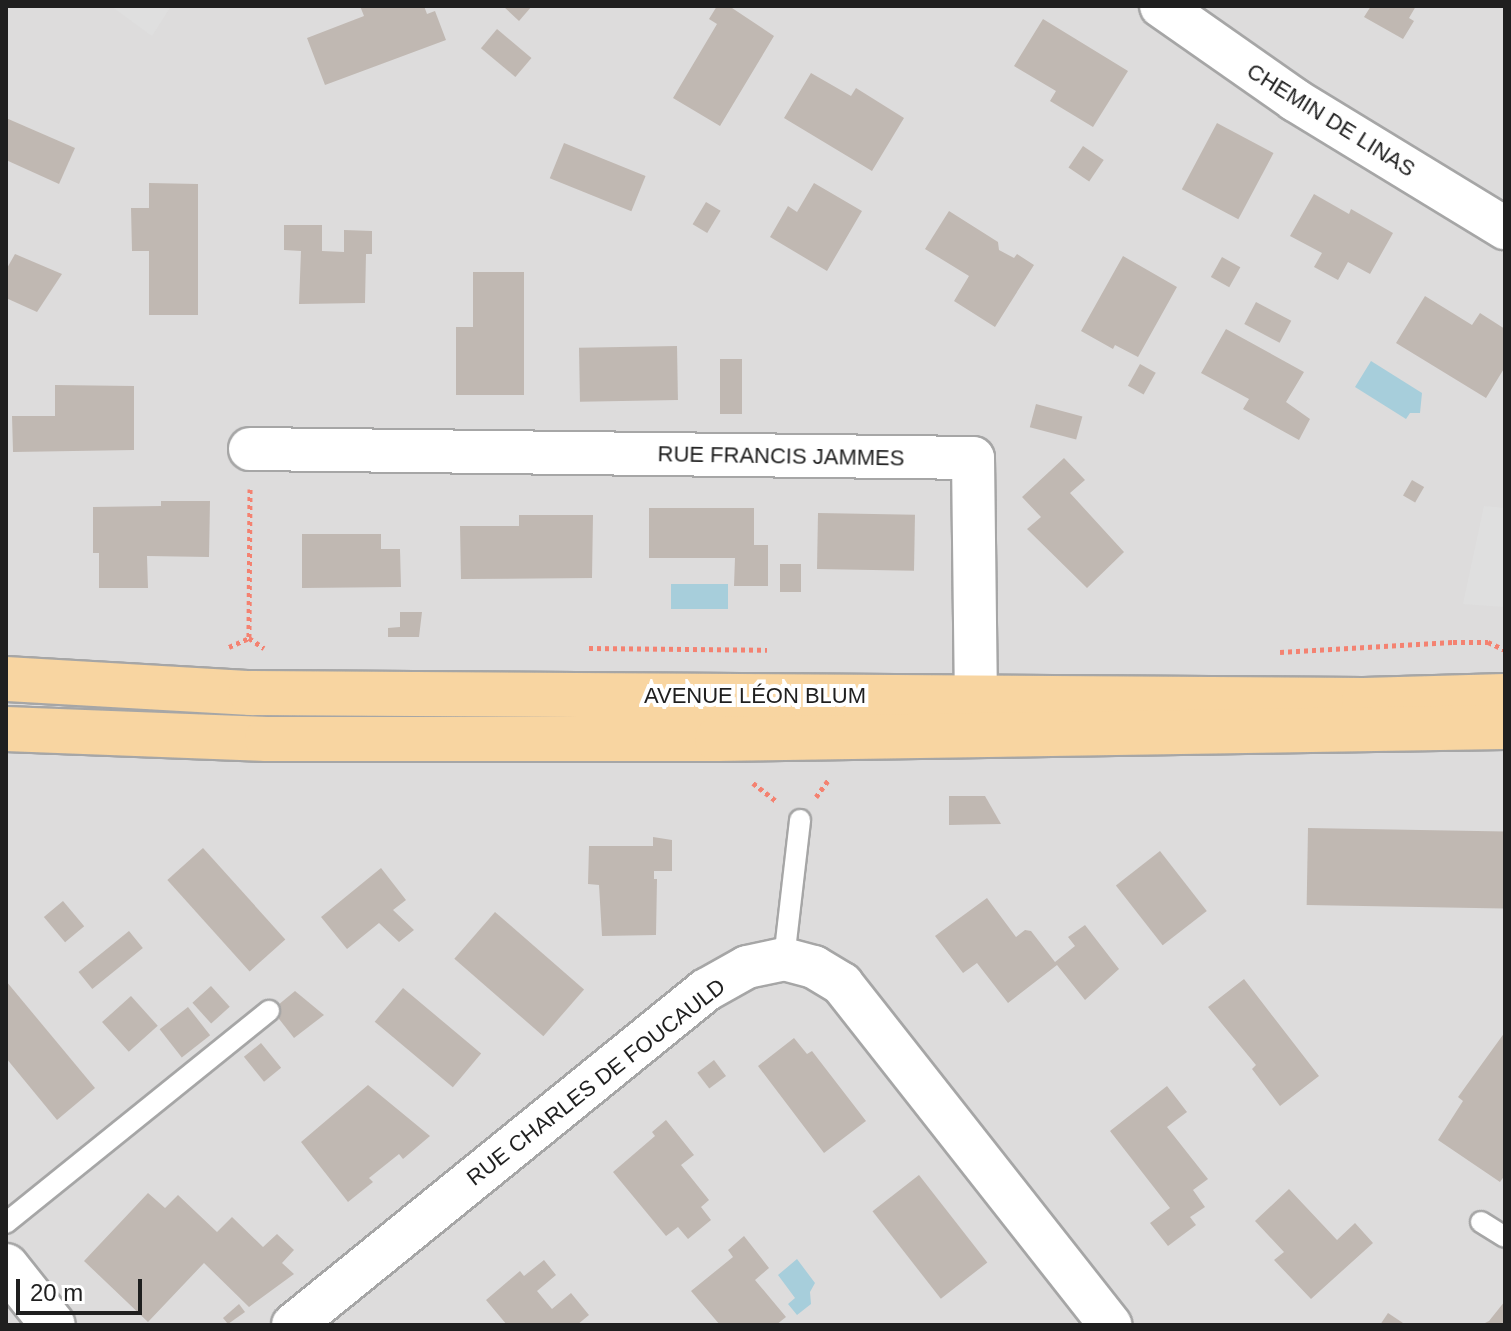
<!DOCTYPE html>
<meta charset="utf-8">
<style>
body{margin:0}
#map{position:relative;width:1511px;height:1331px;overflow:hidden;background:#efece5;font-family:Helvetica,sans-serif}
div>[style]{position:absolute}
.residential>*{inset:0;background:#dddcdc;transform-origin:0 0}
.parking>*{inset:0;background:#dfdfdf}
.water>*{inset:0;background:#a7cedb;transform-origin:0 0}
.building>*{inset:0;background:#c0b8b2;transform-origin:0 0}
.path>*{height:5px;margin-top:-2.5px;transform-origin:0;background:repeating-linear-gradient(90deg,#f48271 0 4px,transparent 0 8px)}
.roads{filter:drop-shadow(2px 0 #a6a6a6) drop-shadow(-2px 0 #a6a6a6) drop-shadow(0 2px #a6a6a6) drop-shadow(0 -2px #a6a6a6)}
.service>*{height:20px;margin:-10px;padding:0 10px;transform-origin:10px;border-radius:10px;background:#fff}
.minor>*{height:42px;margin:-21px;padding:0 21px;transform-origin:21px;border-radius:21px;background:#fff}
.tertiary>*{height:44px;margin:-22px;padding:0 22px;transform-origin:22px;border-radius:22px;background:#fff}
.primary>*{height:44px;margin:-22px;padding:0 22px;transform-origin:22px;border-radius:22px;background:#f8d5a1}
span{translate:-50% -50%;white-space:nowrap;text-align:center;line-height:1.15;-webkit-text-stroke:8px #fff;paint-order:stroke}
.street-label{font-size:22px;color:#1f1f1f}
.frame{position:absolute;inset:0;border:8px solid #1f1f1f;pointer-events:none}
.scale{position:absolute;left:16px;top:1279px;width:126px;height:36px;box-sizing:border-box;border:4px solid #1f1f1f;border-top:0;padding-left:10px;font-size:24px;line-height:28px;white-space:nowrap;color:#1f1f1f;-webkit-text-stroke:6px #fff;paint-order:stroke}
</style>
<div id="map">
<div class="residential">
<div style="left:6px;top:6px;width:1499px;height:1319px"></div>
</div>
<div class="parking">
<div style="clip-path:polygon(111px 6px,171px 6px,152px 36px)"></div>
<div style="clip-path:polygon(1484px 506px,1505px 508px,1505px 607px,1463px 604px)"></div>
</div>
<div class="water">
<div style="clip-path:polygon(1371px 361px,1422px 393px,1420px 413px,1410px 413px,1406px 419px,1355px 387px)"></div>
<div style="left:671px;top:584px;width:57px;height:25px"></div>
<div style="clip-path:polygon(797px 1259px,815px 1283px,810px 1292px,811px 1304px,797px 1315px,788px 1304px,795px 1298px,778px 1275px)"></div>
</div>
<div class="building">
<div style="clip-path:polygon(360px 6px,424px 6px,427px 14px,435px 11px,446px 40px,325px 85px,307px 38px,364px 16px)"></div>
<div style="clip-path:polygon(503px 6px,532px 6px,519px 21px)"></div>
<div style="clip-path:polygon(717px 6px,729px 6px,774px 36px,720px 126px,673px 98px,717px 24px,709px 19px)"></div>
<div style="clip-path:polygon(1371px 6px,1416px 6px,1409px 18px,1414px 21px,1403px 39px,1364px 17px)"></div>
<div style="clip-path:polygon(1043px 19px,1128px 71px,1093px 127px,1050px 101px,1056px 91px,1014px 66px)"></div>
<div style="left:497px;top:29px;width:45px;height:25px;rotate:40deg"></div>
<div style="clip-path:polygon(811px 73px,851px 96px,856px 88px,904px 118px,872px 171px,784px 118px)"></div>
<div style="clip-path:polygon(6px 118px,75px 148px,59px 184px,6px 160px)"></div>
<div style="left:1217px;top:123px;width:64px;height:75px;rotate:28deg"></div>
<div style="left:564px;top:143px;width:88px;height:38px;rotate:22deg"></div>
<div style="left:1083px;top:146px;width:25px;height:26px;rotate:34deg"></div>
<div style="clip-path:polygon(149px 183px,198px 184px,198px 315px,149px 315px,149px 251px,132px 251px,131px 208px,149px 208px)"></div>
<div style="clip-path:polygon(814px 183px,862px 211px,827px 271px,770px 237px,788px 206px,797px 212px)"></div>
<div style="clip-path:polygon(1314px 194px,1349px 214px,1351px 209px,1393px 233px,1370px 274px,1348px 262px,1338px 280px,1314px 267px,1322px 253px,1290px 236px)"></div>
<div style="left:706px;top:202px;width:17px;height:26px;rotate:31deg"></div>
<div style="clip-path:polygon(949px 211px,998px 242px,999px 250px,1014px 258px,1017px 254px,1034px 265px,995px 327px,954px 301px,969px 276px,925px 249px)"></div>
<div style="clip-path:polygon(284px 225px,322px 225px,322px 251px,344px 252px,344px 230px,372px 231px,372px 254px,366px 254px,365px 303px,299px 304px,301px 251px,284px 250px)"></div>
<div style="clip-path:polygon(15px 254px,62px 274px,37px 312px,6px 298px,6px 270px)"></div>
<div style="clip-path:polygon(1123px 256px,1177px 287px,1138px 357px,1115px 345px,1113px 349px,1081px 331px)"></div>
<div style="left:1222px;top:257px;width:21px;height:23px;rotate:29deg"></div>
<div style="clip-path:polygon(473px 272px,524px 272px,524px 395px,456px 395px,456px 327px,473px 327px)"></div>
<div style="clip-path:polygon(1425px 296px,1472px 325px,1480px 313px,1505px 329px,1505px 367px,1486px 398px,1396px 343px)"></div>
<div style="left:1256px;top:302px;width:40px;height:25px;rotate:28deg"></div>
<div style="clip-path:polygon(1226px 329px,1304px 372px,1286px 402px,1310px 419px,1299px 440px,1243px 409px,1249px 399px,1201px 373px)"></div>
<div style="left:677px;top:346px;width:54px;height:98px;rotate:89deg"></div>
<div style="left:720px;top:359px;width:22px;height:55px"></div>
<div style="left:1140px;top:364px;width:18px;height:25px;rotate:29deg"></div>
<div style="clip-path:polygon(55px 385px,134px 386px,134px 450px,13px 452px,12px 416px,55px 416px)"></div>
<div style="left:1036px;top:404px;width:48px;height:24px;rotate:15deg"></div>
<div style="clip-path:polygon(1064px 458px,1085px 480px,1070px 493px,1124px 552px,1087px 588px,1027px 529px,1041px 517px,1022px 497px)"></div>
<div style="left:1412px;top:480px;width:14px;height:18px;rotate:30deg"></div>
<div style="clip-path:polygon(161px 501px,210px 501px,209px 557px,147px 556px,148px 588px,99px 588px,99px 553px,93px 553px,93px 507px,161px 506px)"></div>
<div style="clip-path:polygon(649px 508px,754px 508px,754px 545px,768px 545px,768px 586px,734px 586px,735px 558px,649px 558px)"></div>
<div style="left:818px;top:513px;width:97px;height:56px;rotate:1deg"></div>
<div style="clip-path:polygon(519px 515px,593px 515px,592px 578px,461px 579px,460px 526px,519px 526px)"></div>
<div style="clip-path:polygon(302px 534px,381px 534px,381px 549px,400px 549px,401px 587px,302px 588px)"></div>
<div style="left:780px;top:564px;width:21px;height:28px"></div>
<div style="clip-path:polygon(400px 612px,422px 612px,419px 637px,388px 637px,388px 628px,400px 627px)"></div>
<div style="clip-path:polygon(949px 796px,985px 796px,1001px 824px,949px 825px)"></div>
<div style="left:1308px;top:828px;width:197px;height:77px;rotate:1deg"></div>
<div style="clip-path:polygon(653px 837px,672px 840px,672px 871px,654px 871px,654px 879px,657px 879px,656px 935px,602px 936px,599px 885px,588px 884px,589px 846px,653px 846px)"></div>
<div style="left:203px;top:848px;width:123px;height:48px;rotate:48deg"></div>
<div style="left:1160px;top:851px;width:76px;height:56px;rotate:52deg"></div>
<div style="clip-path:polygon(381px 868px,406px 900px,393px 910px,414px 930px,399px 942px,379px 923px,347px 949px,321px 917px)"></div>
<div style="clip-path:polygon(987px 898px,1016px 937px,1025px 930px,1031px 931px,1055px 962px,1075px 946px,1068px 937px,1085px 925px,1119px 969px,1085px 1000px,1057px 965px,1008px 1003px,977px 963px,963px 973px,935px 936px)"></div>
<div style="left:63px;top:901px;width:33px;height:25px;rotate:50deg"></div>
<div style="left:495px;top:912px;width:118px;height:62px;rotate:41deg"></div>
<div style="left:129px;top:931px;width:22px;height:65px;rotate:51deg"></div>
<div style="clip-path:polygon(1244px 979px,1319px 1076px,1280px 1106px,1252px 1069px,1256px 1065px,1208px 1007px)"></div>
<div style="clip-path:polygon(6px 981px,95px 1088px,57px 1120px,6px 1058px)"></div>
<div style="left:211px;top:986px;width:28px;height:25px;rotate:48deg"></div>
<div style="left:403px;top:988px;width:102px;height:44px;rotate:40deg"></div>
<div style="clip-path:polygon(295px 991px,324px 1015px,294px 1038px,272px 1010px)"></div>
<div style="left:131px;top:996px;width:40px;height:39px;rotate:48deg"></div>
<div style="left:188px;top:1007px;width:36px;height:36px;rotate:52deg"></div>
<div style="clip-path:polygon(1505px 1032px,1505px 1175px,1500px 1182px,1438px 1140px,1463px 1101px,1458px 1097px)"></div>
<div style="clip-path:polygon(794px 1038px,807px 1054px,812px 1051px,866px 1121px,824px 1153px,758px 1066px)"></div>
<div style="left:261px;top:1043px;width:32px;height:22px;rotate:51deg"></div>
<div style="left:714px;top:1060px;width:20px;height:21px;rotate:53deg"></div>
<div style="clip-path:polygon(368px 1085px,430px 1136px,403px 1159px,399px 1154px,369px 1178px,373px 1182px,348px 1202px,301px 1142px)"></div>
<div style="clip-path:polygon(1167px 1086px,1187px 1112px,1167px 1127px,1208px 1179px,1193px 1190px,1205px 1207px,1190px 1217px,1196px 1225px,1168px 1246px,1150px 1223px,1170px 1208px,1110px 1131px)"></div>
<div style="clip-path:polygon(666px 1120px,694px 1155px,681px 1165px,709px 1200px,701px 1207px,711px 1220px,688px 1239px,678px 1227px,666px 1236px,613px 1172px,655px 1136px,652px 1132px)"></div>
<div style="left:919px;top:1175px;width:111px;height:59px;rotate:52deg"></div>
<div style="clip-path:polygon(1289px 1189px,1337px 1240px,1355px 1223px,1373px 1243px,1311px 1299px,1274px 1260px,1284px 1252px,1255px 1221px)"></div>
<div style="clip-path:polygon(148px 1193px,165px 1208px,178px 1195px,217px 1232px,232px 1217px,263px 1247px,277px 1234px,294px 1250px,282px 1263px,294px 1274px,249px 1307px,204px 1263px,148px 1322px,84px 1261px)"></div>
<div style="clip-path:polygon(744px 1236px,769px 1268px,755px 1280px,786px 1317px,776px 1325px,720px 1325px,691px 1291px,733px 1257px,728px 1250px)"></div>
<div style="clip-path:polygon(544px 1260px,556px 1275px,537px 1291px,552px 1309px,571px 1293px,589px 1315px,577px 1325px,507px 1325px,486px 1300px,520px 1271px,524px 1276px)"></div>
<div style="clip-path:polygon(1505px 1301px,1505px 1325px,1481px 1325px,1489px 1321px)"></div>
<div style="clip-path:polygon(239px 1304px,245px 1312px,228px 1324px,223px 1318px)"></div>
<div style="clip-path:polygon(1388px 1313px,1406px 1325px,1380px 1325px)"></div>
</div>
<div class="path">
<div style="left:250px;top:489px;width:149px;rotate:90.4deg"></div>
<div style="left:249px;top:638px;width:18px;rotate:34deg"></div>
<div style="left:229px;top:647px;width:22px;rotate:-24deg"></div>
<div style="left:589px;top:648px;width:178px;rotate:0.6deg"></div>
<div style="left:1280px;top:652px;width:173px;rotate:-3.3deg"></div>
<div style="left:1453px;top:642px;width:35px"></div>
<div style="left:1488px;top:642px;width:19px;rotate:25deg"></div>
<div style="left:753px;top:783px;width:31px;rotate:38deg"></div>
<div style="left:816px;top:797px;width:22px;rotate:-54deg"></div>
</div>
<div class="roads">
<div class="service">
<div style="left:784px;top:959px;width:140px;rotate:-83.4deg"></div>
<div style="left:1481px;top:1222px;width:28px;rotate:32deg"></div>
<div style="left:6px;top:1223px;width:338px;rotate:-38.9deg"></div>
</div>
<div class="minor">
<div style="left:1161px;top:6px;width:164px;rotate:35deg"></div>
<div style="left:1295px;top:100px;width:246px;rotate:31.4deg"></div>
<div style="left:250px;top:449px;width:723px;rotate:0.71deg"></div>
<div style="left:973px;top:458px;width:237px;rotate:89.3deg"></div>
<div style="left:976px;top:695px;width:38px;rotate:155deg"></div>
<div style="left:293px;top:1325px;width:532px;rotate:-39.05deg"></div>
<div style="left:706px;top:990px;width:47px;rotate:-29.3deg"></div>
<div style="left:747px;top:967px;width:38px;rotate:-12deg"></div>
<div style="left:784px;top:959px;width:31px;rotate:15deg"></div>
<div style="left:814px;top:967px;width:33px;rotate:31deg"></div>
<div style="left:842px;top:984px;width:434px;rotate:51.8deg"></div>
</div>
<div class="tertiary">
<div style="left:6px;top:1266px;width:75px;rotate:51.5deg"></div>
</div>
<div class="primary">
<div style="left:6px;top:679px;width:245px;rotate:3.3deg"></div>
<div style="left:251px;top:693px;width:1113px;rotate:0.36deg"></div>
<div style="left:1364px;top:700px;width:141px;rotate:-1.6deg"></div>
<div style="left:6px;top:729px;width:261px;rotate:2.2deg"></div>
<div style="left:267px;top:739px;width:450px"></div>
<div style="left:717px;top:739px;width:788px;rotate:-0.87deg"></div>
</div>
</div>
<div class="street-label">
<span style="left:1331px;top:120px;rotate:32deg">CHEMIN DE LINAS</span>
<span style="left:781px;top:456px;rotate:1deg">RUE FRANCIS JAMMES</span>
<span style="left:755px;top:696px">AVENUE LÉON BLUM</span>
<span style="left:596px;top:1082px;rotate:-38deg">RUE CHARLES DE FOUCAULD</span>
</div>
<div class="frame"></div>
<div class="scale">20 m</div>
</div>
